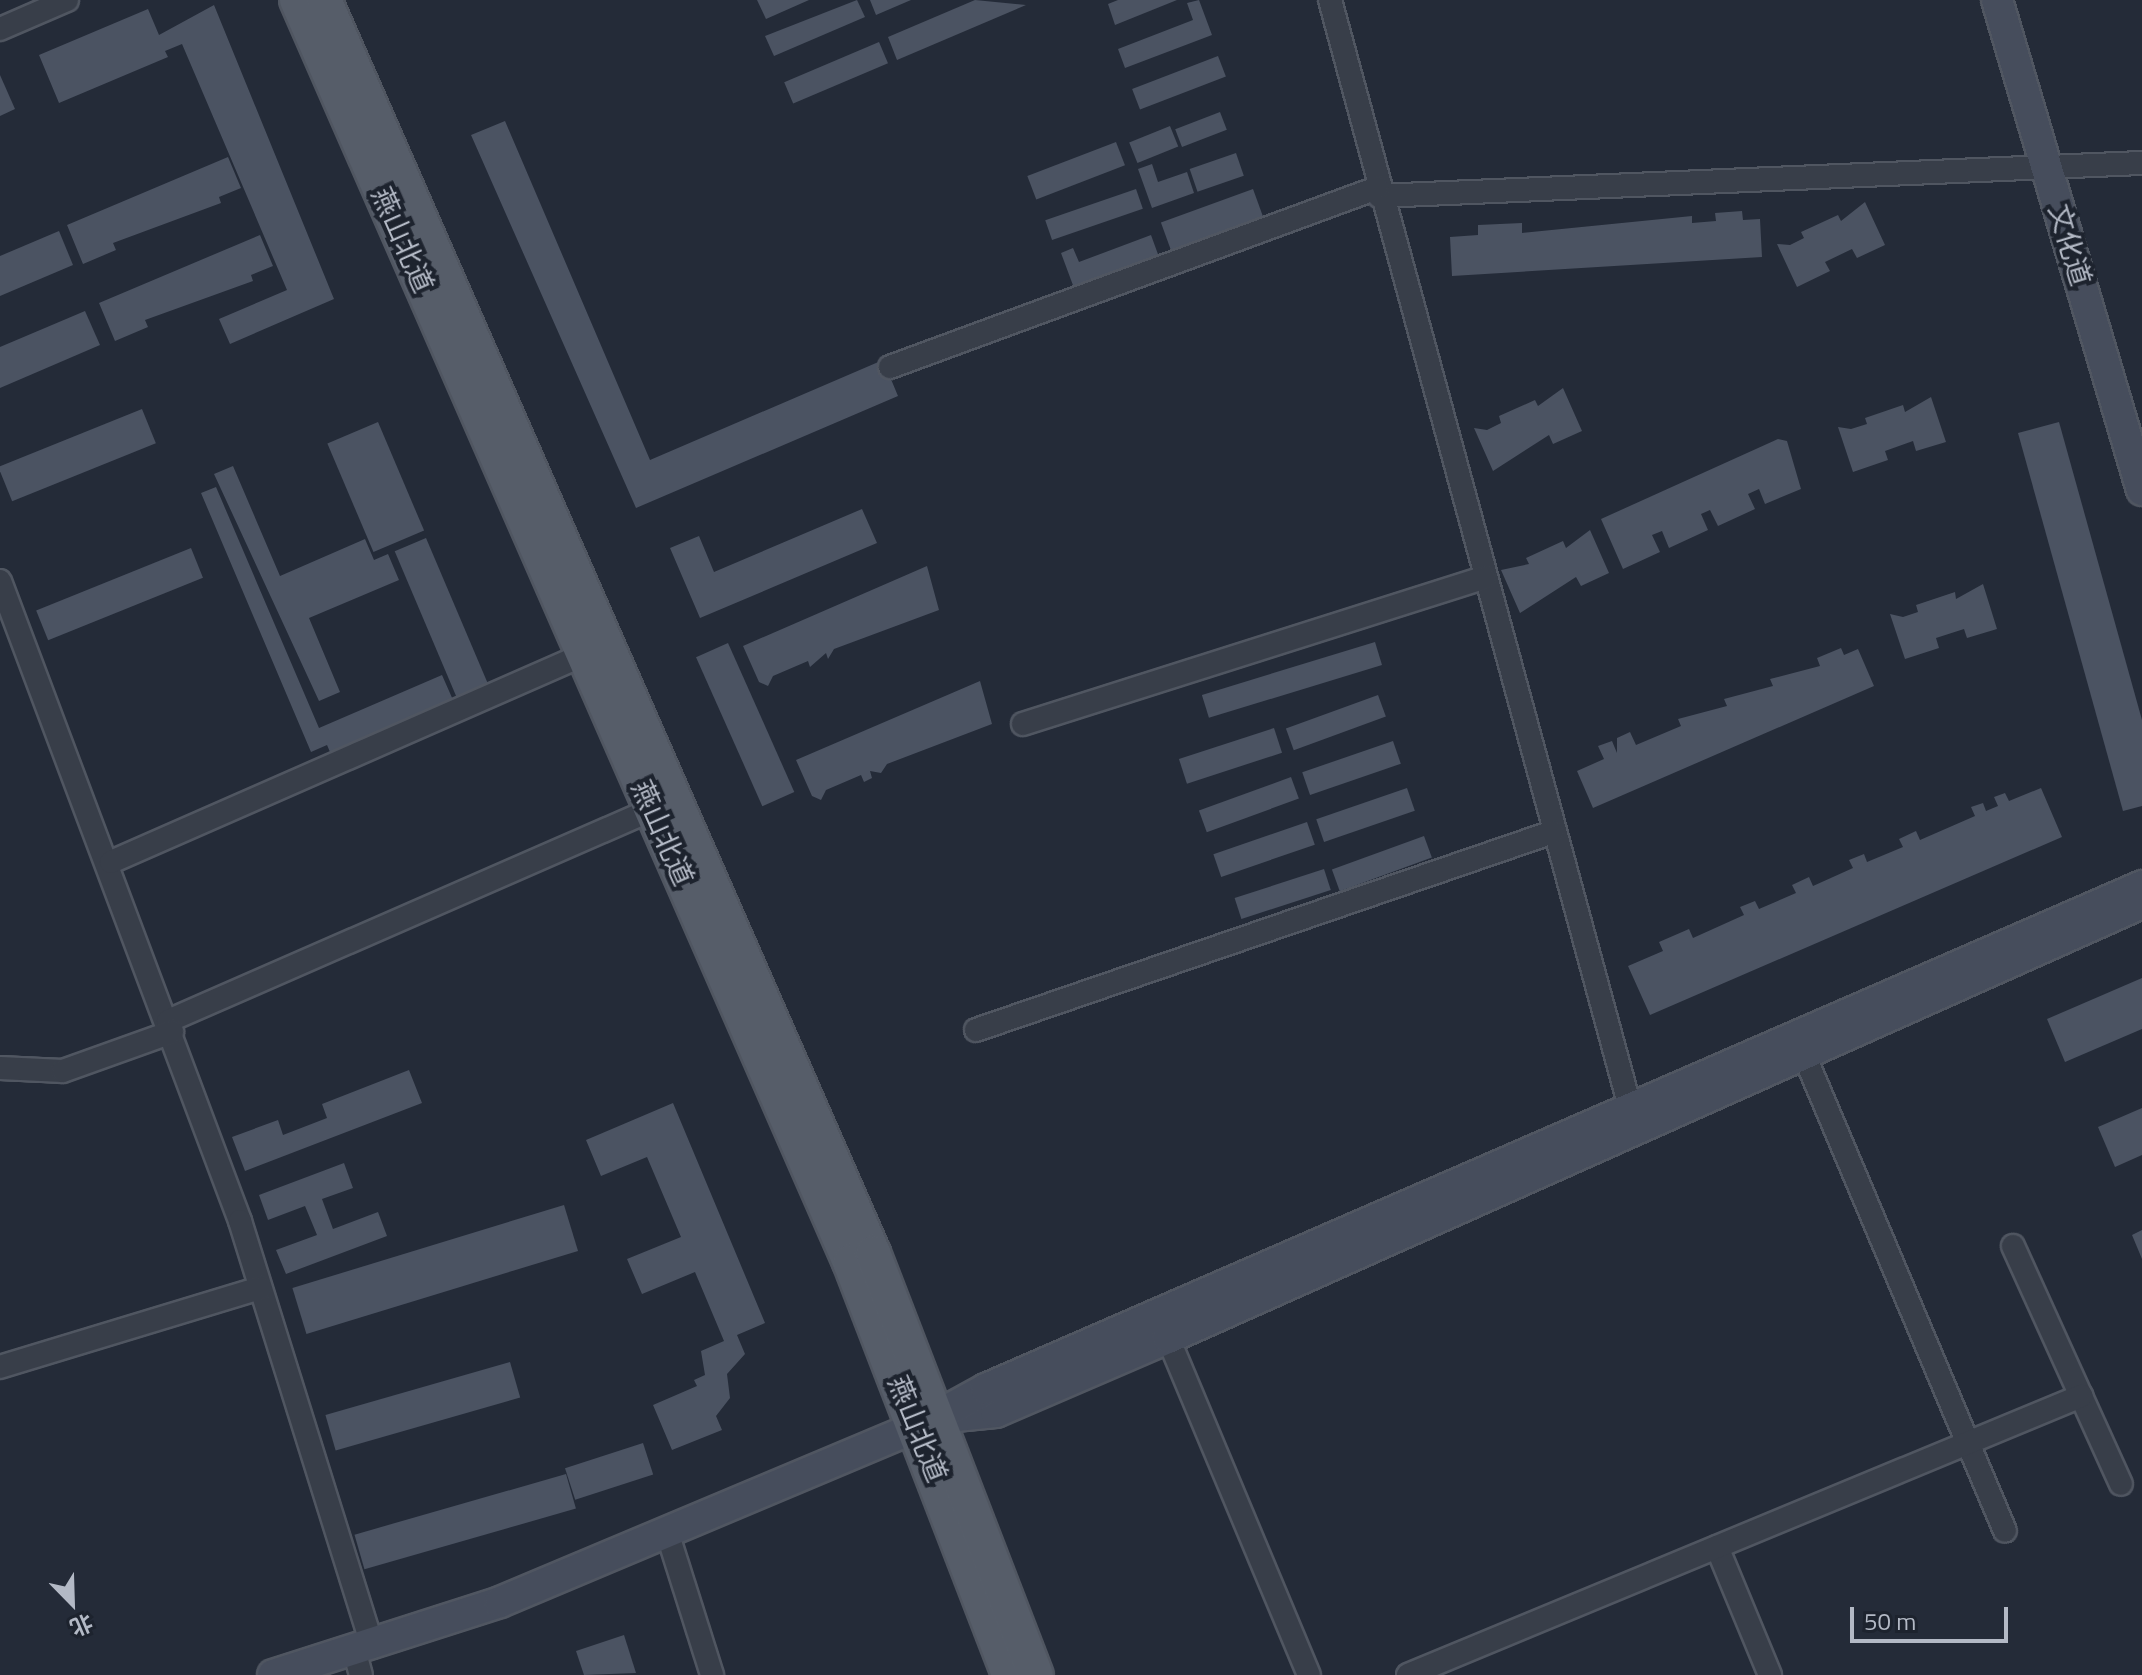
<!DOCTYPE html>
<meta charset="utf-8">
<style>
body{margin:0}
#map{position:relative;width:2142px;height:1675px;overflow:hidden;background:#242b38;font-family:"Titillium Web","Noto Sans SC",sans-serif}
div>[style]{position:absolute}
.building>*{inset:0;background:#4b5362;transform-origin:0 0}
.roads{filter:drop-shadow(2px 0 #505661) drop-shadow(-2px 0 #505661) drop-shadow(0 2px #505661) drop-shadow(0 -2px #505661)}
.street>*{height:22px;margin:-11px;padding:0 11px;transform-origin:11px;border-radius:11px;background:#383e49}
.secondary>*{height:30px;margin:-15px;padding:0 15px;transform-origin:15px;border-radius:15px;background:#464d5c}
.primary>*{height:34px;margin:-17px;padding:0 17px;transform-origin:17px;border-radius:17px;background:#565d69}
span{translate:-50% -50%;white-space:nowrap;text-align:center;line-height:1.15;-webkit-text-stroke:8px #1d232e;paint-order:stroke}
.street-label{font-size:28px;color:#b3b9c5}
.north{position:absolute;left:32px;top:1563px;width:80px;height:80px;-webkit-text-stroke:6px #1d232e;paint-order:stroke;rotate:157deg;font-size:22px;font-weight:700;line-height:32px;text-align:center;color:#b3b9c5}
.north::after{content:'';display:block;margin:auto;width:28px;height:36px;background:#b3b9c5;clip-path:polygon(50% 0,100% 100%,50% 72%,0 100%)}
.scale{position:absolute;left:1850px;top:1607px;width:158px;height:36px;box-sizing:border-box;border:4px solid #b3b9c5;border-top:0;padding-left:10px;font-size:24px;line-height:28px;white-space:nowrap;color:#b3b9c5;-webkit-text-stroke:6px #1d232e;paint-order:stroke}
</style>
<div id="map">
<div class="building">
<div style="clip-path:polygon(757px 0,809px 0,766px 19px)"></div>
<div style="clip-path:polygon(857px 0,865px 17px,774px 56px,765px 36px)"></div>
<div style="clip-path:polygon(870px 0,911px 0,876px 15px)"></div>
<div style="clip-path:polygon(975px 0,1026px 5px,897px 60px,888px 37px)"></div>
<div style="clip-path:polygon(1118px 0,1177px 0,1115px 25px,1108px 4px)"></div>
<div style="clip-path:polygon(1199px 0,1212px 35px,1125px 68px,1118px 49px,1193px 20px,1187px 3px)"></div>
<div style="clip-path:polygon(214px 5px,334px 299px,230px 344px,219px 319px,287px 290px,182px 44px,165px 51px,168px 57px,59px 103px,39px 55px,148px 9px,159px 35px)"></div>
<div style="left:879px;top:42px;width:23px;height:103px;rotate:67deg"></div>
<div style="left:1218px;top:56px;width:22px;height:92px;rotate:69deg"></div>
<div style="clip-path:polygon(0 75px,15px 109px,0 116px)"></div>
<div style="left:1220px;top:112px;width:19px;height:48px;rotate:69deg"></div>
<div style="clip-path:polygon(505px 121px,650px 460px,883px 360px,898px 396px,636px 508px,471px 135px)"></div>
<div style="left:1170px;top:126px;width:22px;height:44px;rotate:68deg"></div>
<div style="left:1116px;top:142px;width:25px;height:95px;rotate:69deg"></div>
<div style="left:1236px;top:153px;width:24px;height:49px;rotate:71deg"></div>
<div style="clip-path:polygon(228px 157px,241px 188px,219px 197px,221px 203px,113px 243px,116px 250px,83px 264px,67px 225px)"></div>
<div style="clip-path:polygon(1152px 164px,1158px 182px,1187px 172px,1194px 193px,1152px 208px,1138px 169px)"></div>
<div style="left:1136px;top:189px;width:21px;height:96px;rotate:71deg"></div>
<div style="left:1253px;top:189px;width:35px;height:98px;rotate:70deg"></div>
<div style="clip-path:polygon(1865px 202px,1885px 245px,1857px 258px,1852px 249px,1825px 262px,1830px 271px,1797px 287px,1777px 244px,1790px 245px,1804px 238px,1801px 232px,1838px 215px,1841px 221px)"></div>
<div style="clip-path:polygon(1742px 211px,1743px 220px,1760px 219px,1762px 257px,1452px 276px,1450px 237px,1478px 235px,1478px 225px,1522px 223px,1522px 233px,1692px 216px,1692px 223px,1716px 221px,1715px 213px)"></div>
<div style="clip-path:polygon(59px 231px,73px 265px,0 296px,0 256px)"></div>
<div style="clip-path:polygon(260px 235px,273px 266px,251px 275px,253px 281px,145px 320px,148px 327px,115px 341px,99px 303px)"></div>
<div style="clip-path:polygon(1151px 235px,1159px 257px,1074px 288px,1061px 253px,1073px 248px,1079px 262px)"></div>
<div style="clip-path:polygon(85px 311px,100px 345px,0 388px,0 347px)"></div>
<div style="clip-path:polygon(1563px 388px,1582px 431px,1553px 444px,1549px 435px,1493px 471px,1474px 428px,1487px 430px,1501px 423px,1499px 416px,1535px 400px,1538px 406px)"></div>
<div style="clip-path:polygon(1931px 397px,1946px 442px,1916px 451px,1913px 441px,1885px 451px,1888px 460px,1853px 472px,1838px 427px,1851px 429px,1867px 424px,1865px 418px,1903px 405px,1905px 412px)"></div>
<div style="left:142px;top:409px;width:37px;height:155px;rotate:68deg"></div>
<div style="left:378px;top:422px;width:118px;height:55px;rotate:67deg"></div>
<div style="clip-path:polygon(2059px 422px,2142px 720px,2142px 806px,2123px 811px,2018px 433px)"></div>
<div style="clip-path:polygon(1778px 439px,1787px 441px,1801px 489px,1765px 504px,1759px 489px,1748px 494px,1755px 509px,1718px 526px,1710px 510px,1701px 514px,1708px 530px,1669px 548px,1662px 531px,1652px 535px,1660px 552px,1623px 569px,1601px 519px)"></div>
<div style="clip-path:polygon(233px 466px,280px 576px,365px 539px,374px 560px,388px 554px,399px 580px,309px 618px,340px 692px,319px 701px,214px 474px)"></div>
<div style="clip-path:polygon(216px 487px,319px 728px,442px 675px,453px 700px,330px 752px,327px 745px,311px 752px,201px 493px)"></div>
<div style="clip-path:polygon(862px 509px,877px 543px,700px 618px,670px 548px,699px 536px,714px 572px)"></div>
<div style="clip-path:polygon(1590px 530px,1609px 573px,1581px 586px,1576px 577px,1520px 613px,1501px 570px,1529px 564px,1526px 558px,1563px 541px,1566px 548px)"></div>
<div style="left:426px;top:538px;width:162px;height:34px;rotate:67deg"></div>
<div style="left:191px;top:548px;width:32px;height:167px;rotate:68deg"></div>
<div style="clip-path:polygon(927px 566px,939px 610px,834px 649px,828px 659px,826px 653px,810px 667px,808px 661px,773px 676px,768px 686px,759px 682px,743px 646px)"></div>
<div style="clip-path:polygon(1983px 584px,1997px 629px,1967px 638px,1964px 629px,1936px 638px,1939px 648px,1905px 659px,1890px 614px,1903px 617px,1918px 612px,1916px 605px,1955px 592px,1956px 599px)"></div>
<div style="left:1375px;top:642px;width:24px;height:181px;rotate:73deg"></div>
<div style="left:728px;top:643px;width:163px;height:35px;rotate:66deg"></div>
<div style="clip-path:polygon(1841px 648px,1844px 655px,1858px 649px,1874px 686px,1593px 808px,1577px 771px,1604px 759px,1598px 746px,1612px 741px,1617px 753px,1617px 738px,1630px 732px,1636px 745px,1681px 726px,1678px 719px,1727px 706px,1724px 699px,1773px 686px,1770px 679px,1820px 666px,1817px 658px)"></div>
<div style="clip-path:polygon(980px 681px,992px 724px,887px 764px,881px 773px,870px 771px,872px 778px,864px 782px,861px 775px,826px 790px,821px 800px,812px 796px,796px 760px)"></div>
<div style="left:1378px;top:695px;width:23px;height:98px;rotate:70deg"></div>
<div style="left:1274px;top:728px;width:26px;height:100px;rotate:72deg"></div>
<div style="left:1393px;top:741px;width:24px;height:96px;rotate:71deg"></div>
<div style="left:1291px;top:777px;width:23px;height:98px;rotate:70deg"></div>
<div style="left:1407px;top:788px;width:24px;height:96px;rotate:71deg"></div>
<div style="clip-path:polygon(2041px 788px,2062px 837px,1650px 1015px,1628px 966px,1663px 951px,1659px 942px,1689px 929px,1693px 938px,1744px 915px,1740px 907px,1755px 901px,1759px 909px,1796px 893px,1792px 885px,1809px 877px,1813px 886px,1853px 868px,1849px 860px,1864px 854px,1867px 862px,1903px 847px,1899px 839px,1916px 831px,1920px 840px,1975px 816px,1971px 807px,1983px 803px,1986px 811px,1998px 806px,1994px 797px,2005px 793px,2009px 801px)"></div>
<div style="left:1307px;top:822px;width:24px;height:99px;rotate:71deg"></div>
<div style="left:1424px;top:836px;width:23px;height:98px;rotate:70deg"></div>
<div style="left:1324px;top:869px;width:22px;height:94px;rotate:72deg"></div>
<div style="clip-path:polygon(2142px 978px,2142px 1029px,2065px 1062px,2047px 1019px)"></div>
<div style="clip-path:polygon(409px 1070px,422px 1103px,245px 1171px,232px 1137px,278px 1120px,283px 1135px,327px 1118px,322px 1104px)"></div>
<div style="clip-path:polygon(673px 1103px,765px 1323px,737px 1335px,745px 1354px,727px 1374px,730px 1398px,716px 1416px,722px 1430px,672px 1450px,653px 1405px,697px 1386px,694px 1380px,705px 1375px,701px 1351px,724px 1341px,695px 1272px,642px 1294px,627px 1259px,681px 1237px,647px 1157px,601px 1176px,586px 1140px)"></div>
<div style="clip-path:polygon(2142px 1108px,2142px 1155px,2115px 1167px,2098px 1127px)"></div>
<div style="clip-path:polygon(344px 1163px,353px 1188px,322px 1199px,333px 1229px,378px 1212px,387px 1236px,286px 1274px,276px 1250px,317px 1235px,305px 1206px,268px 1220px,259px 1195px)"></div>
<div style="left:564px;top:1205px;width:48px;height:284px;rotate:73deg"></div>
<div style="clip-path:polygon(2142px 1230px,2142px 1259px,2132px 1235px)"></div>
<div style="left:510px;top:1362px;width:37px;height:192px;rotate:74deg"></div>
<div style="left:643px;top:1443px;width:33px;height:82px;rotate:72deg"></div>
<div style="left:566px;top:1474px;width:36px;height:220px;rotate:74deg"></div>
<div style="clip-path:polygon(624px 1635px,636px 1673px,584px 1675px,576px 1651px)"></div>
</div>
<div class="roads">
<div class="street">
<div style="left:1330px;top:0;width:1147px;rotate:74.84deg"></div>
<div style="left:0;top:29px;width:73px;rotate:-23.4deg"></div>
<div style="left:1379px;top:196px;width:764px;rotate:-2.48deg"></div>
<div style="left:890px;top:367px;width:519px;rotate:-20.18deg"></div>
<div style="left:0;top:581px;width:684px;rotate:69.44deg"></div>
<div style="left:240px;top:1221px;width:446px;rotate:72.7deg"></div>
<div style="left:1023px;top:724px;width:484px;rotate:-17.6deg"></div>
<div style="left:111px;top:862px;width:518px;rotate:-23.69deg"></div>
<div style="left:168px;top:1021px;width:529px;rotate:-23.61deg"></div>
<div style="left:976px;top:1030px;width:610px;rotate:-18.94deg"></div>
<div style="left:1805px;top:1057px;width:514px;rotate:67.12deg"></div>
<div style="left:0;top:1068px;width:63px;rotate:2.7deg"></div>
<div style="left:63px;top:1071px;width:116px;rotate:-19.7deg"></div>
<div style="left:2013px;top:1246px;width:261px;rotate:65.6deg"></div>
<div style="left:1168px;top:1338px;width:365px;rotate:67.3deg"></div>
<div style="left:0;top:1367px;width:272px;rotate:-16.9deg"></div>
<div style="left:667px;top:1532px;width:150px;rotate:72.5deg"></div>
<div style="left:1717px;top:1547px;width:139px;rotate:67.5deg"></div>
<div style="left:355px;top:1653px;width:23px;rotate:75deg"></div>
<div style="left:1408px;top:1675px;width:729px;rotate:-22.52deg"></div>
</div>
<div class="secondary">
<div style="left:1997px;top:0;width:511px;rotate:73.52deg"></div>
<div style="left:946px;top:1417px;width:50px;rotate:-5.7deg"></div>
<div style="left:996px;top:1412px;width:187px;rotate:-23.3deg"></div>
<div style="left:1168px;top:1338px;width:1067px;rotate:-24.07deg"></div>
<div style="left:273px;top:1675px;width:238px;rotate:-17.8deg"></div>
<div style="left:500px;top:1602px;width:452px;rotate:-22.8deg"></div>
<div style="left:917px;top:1427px;width:79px;rotate:-28.8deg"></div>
<div style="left:986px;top:1389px;width:1261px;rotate:-23.51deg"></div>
</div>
<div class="primary">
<div style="left:297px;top:0;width:1378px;rotate:66.34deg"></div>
<div style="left:850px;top:1262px;width:443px;rotate:68.9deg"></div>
<div style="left:324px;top:0;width:1368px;rotate:66.34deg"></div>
<div style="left:873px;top:1253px;width:452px;rotate:68.9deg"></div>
</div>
</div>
<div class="street-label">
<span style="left:403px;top:240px;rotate:66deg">燕山北道</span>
<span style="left:2070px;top:245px;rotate:73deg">文化道</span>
<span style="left:663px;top:833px;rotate:66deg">燕山北道</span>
<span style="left:918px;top:1429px;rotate:68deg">燕山北道</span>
</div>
<div class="north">北</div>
<div class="scale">50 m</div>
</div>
